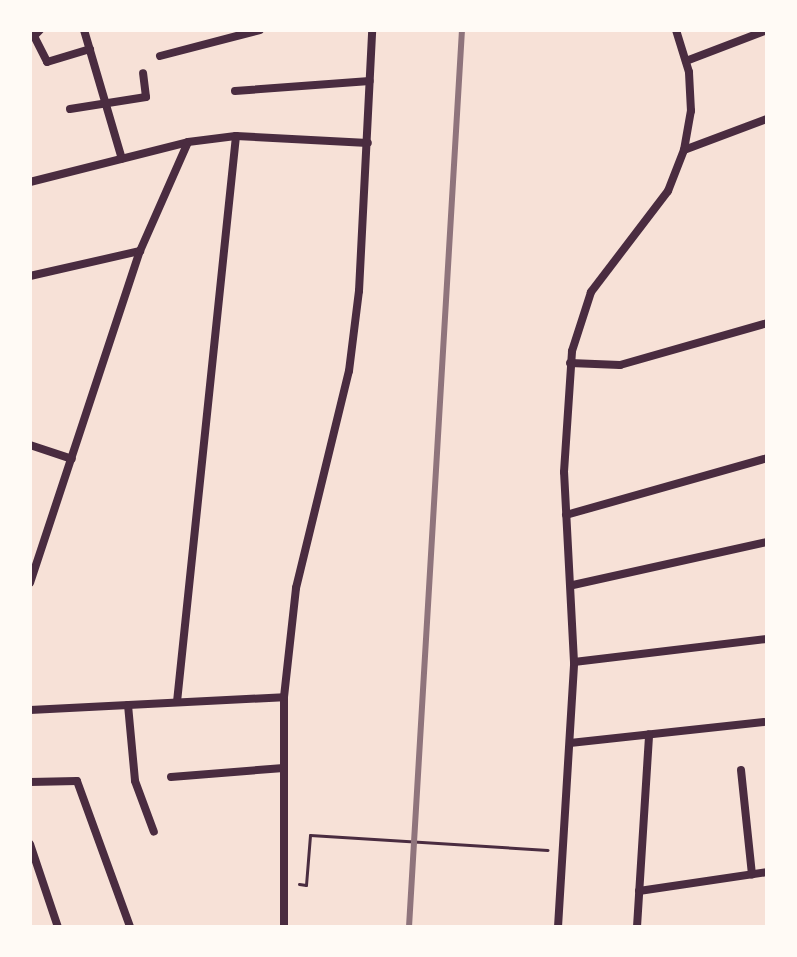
<!DOCTYPE html>
<style>
body{margin:0}
#map{position:relative;width:797px;height:957px;overflow:hidden;background:#f7e1d7;font-family:"Nunito Sans",sans-serif}
div>[style]{position:absolute}
.path>*{height:3px;margin:-1.5px;padding:0 1.5px;transform-origin:1.5px;border-radius:1.5px;background:#4a2c40}
.minor>*{height:8px;margin:-4px;padding:0 4px;transform-origin:4px;border-radius:4px;background:#4a2c40}
.rail>*{height:6px;margin:-3px;padding:0 3px;transform-origin:3px;border-radius:3px;background:#8f747c}
span{translate:-50% -50%;white-space:nowrap;text-align:center;line-height:1.15;-webkit-text-stroke:8px #fffaf5;paint-order:stroke}
.frame{position:absolute;inset:0;border:32px solid #fffaf5;pointer-events:none}
</style>
<div id="map">
<div class="path">
<div style="left:299px;top:884px;width:7px;rotate:8deg"></div>
<div style="left:306px;top:885px;width:50px;rotate:-85.4deg"></div>
<div style="left:310px;top:835px;width:238px;rotate:3.6deg"></div>
</div>
<div class="minor">
<div style="left:40px;top:30px;width:8px;rotate:135deg"></div>
<div style="left:34px;top:36px;width:29px;rotate:63deg"></div>
<div style="left:47px;top:62px;width:45px;rotate:-16.8deg"></div>
<div style="left:84px;top:30px;width:134px;rotate:73.6deg"></div>
<div style="left:160px;top:56px;width:103px;rotate:-14.6deg"></div>
<div style="left:686px;top:61px;width:87px;rotate:-20.9deg"></div>
<div style="left:235px;top:91px;width:135px;rotate:-4.2deg"></div>
<div style="left:70px;top:109px;width:77px;rotate:-9deg"></div>
<div style="left:146px;top:97px;width:24px;rotate:-97deg"></div>
<div style="left:684px;top:150px;width:89px;rotate:-20.5deg"></div>
<div style="left:30px;top:182px;width:163px;rotate:-14.2deg"></div>
<div style="left:188px;top:142px;width:48px;rotate:-7.1deg"></div>
<div style="left:236px;top:136px;width:132px;rotate:3deg"></div>
<div style="left:30px;top:276px;width:113px;rotate:-12.8deg"></div>
<div style="left:570px;top:363px;width:50px;rotate:2.3deg"></div>
<div style="left:620px;top:365px;width:153px;rotate:-15.9deg"></div>
<div style="left:30px;top:445px;width:44px;rotate:18.4deg"></div>
<div style="left:566px;top:515px;width:209px;rotate:-15.8deg"></div>
<div style="left:30px;top:583px;width:350px;rotate:-71.7deg"></div>
<div style="left:140px;top:251px;width:119px;rotate:-66.2deg"></div>
<div style="left:573px;top:585px;width:199px;rotate:-12.5deg"></div>
<div style="left:574px;top:662px;width:194px;rotate:-6.8deg"></div>
<div style="left:177px;top:702px;width:569px;rotate:-84.05deg"></div>
<div style="left:128px;top:705px;width:76px;rotate:84.7deg"></div>
<div style="left:135px;top:781px;width:54px;rotate:69.6deg"></div>
<div style="left:30px;top:710px;width:254px;rotate:-2.9deg"></div>
<div style="left:570px;top:743px;width:195px;rotate:-6.2deg"></div>
<div style="left:741px;top:770px;width:105px;rotate:84deg"></div>
<div style="left:171px;top:777px;width:113px;rotate:-4.6deg"></div>
<div style="left:30px;top:782px;width:47px;rotate:-1.2deg"></div>
<div style="left:77px;top:781px;width:155px;rotate:70deg"></div>
<div style="left:30px;top:844px;width:88px;rotate:71.4deg"></div>
<div style="left:639px;top:891px;width:129px;rotate:-8.4deg"></div>
<div style="left:284px;top:927px;width:230px;rotate:-90deg"></div>
<div style="left:284px;top:697px;width:110px;rotate:-83.7deg"></div>
<div style="left:296px;top:588px;width:223px;rotate:-76.3deg"></div>
<div style="left:349px;top:371px;width:81px;rotate:-82.9deg"></div>
<div style="left:359px;top:291px;width:261px;rotate:-87.1deg"></div>
<div style="left:558px;top:927px;width:265px;rotate:-86.5deg"></div>
<div style="left:574px;top:662px;width:190px;rotate:-93deg"></div>
<div style="left:564px;top:472px;width:121px;rotate:-86.2deg"></div>
<div style="left:572px;top:351px;width:62px;rotate:-72.1deg"></div>
<div style="left:591px;top:292px;width:127px;rotate:-52.7deg"></div>
<div style="left:668px;top:191px;width:44px;rotate:-68.7deg"></div>
<div style="left:684px;top:150px;width:40px;rotate:-80deg"></div>
<div style="left:691px;top:111px;width:39px;rotate:-93deg"></div>
<div style="left:689px;top:72px;width:44px;rotate:-107.2deg"></div>
<div style="left:637px;top:927px;width:193px;rotate:-86.4deg"></div>
</div>
<div class="rail">
<div style="left:409px;top:927px;width:899px;rotate:-86.62deg"></div>
</div>
<div class="frame"></div>
</div>
